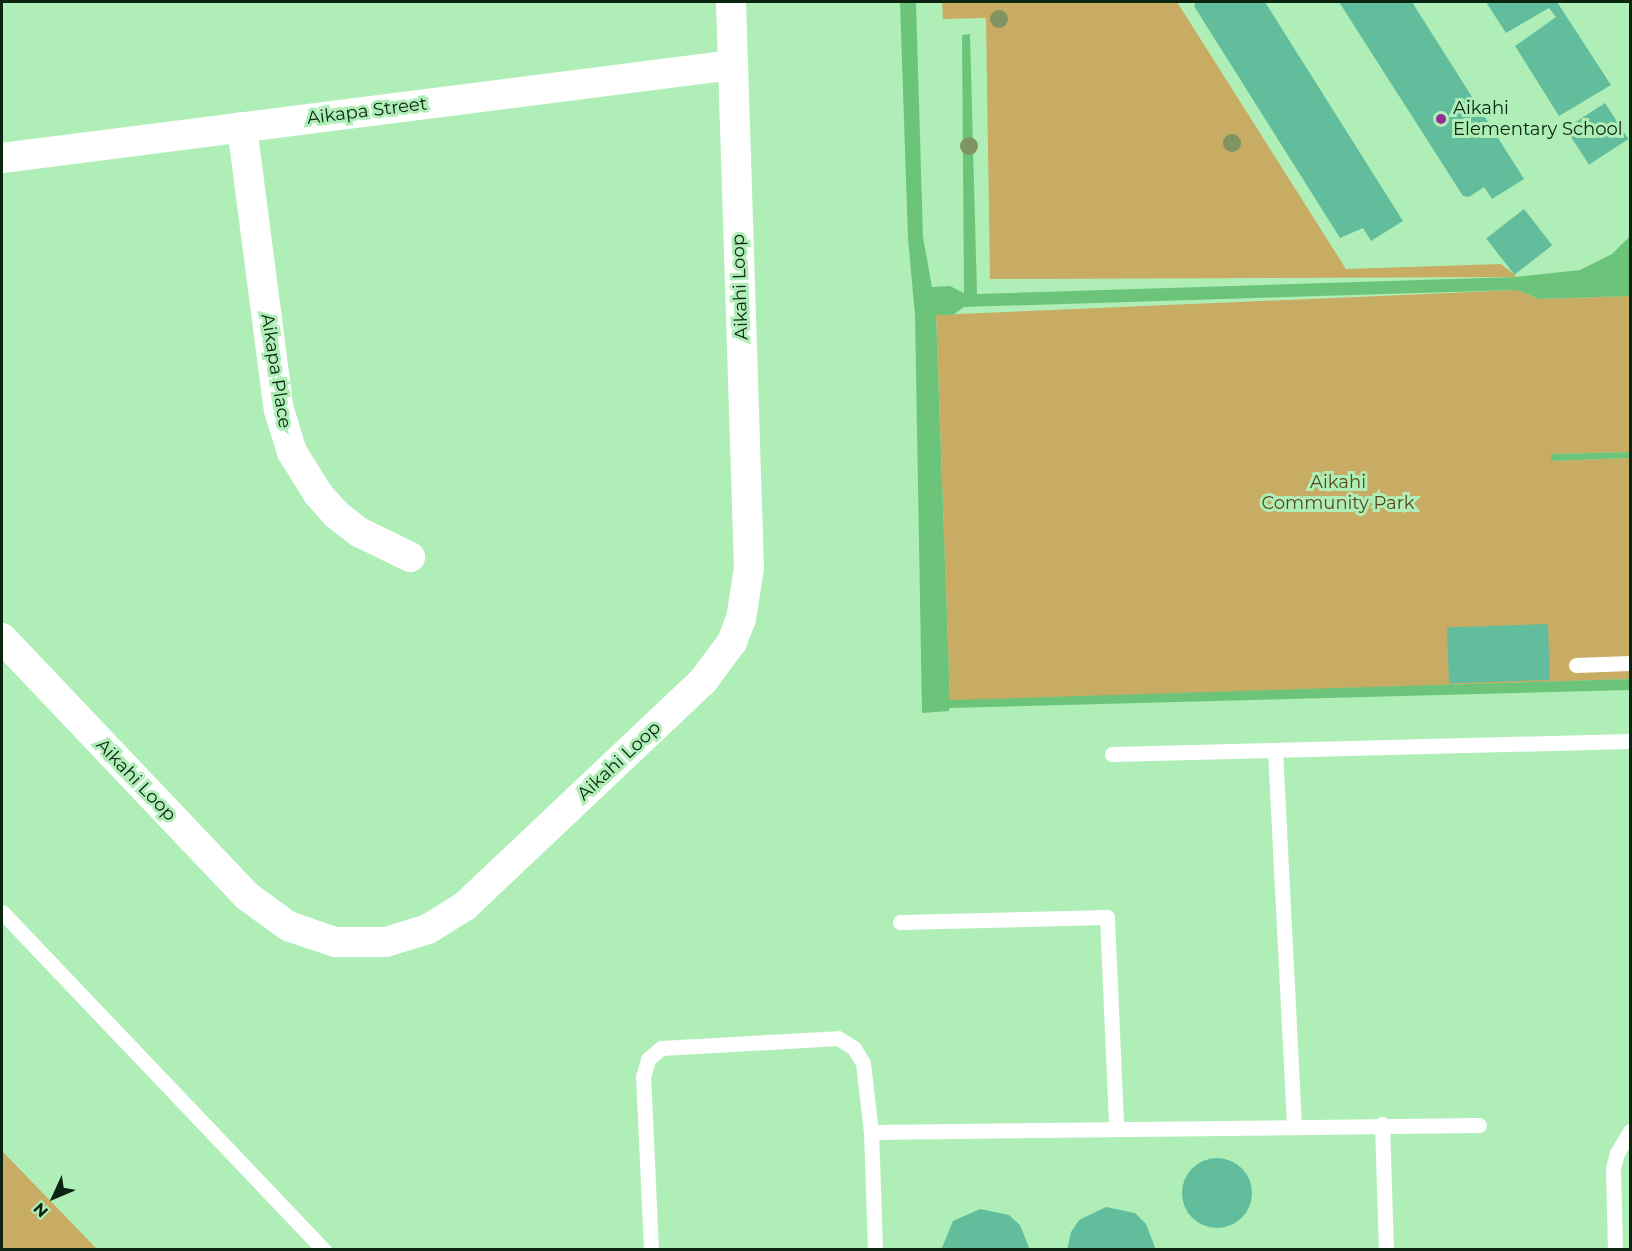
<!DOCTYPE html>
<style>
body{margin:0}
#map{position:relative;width:1632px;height:1251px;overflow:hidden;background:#afefb7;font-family:Montserrat,sans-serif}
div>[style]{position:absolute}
.green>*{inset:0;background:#c9ac64}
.water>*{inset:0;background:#6cc47b}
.building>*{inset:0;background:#62bd9c;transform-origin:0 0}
.round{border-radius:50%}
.service>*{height:15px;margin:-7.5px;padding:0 7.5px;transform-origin:7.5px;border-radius:7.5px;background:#fff}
.minor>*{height:30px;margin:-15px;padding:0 15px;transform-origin:15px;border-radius:15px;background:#fff}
.trees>*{width:18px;height:18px;margin:-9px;border-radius:50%;background:#809462}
.dots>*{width:16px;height:16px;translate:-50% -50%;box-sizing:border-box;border:3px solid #afefb7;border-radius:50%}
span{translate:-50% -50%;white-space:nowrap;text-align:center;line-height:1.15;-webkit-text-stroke:6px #afefb7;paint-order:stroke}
.poi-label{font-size:18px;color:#0b2510}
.left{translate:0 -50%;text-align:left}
.street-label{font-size:18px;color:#0b2510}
.park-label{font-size:18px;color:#5a491c}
.frame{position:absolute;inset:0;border:3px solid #0b2510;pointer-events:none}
.north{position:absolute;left:24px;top:1167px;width:60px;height:60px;-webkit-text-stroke:4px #afefb7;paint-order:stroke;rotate:226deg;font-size:16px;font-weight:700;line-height:24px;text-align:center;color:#0b2510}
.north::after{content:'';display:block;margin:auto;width:21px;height:27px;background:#0b2510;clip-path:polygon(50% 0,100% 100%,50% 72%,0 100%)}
</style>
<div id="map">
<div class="green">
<div style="clip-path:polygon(942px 2px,1177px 2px,1346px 269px,1501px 264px,1515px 275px,1520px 291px,1539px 299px,1630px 296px,1630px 452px,1551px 454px,1551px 461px,1630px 458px,1630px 679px,950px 701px,936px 315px,1517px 290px,1515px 277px,990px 279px,986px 18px,943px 19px)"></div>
<div style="clip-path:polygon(2px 1151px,97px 1249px,2px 1249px)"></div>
</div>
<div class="water">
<div style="clip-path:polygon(900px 2px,916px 2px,923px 237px,932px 287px,950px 286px,964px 293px,962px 35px,970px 34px,977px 294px,1515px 277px,1580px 270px,1612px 254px,1630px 236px,1630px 296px,1539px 299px,1517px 290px,964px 307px,953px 315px,936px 315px,950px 700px,1630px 679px,1630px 690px,949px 708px,949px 711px,922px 713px,915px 315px,908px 239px)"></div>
<div style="clip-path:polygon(1630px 452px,1630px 458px,1551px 461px,1551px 454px)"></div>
</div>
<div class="building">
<div style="clip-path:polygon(1196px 2px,1265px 2px,1403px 221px,1371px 241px,1363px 228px,1340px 238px,1194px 6px)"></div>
<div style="clip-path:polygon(1339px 2px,1412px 2px,1524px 179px,1492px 199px,1484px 187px,1469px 197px,1463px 196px)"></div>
<div style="clip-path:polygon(1486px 2px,1557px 2px,1611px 85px,1559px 116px,1515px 46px,1556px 17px,1549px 8px,1506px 33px)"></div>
<div style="left:1605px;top:103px;width:43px;height:47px;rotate:57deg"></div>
<div style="left:1524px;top:209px;width:46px;height:48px;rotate:52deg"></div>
<div style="left:1548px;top:624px;width:56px;height:101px;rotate:88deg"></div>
<div class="round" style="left:1182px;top:1158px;width:70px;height:70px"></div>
<div style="clip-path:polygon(1106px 1207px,1135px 1213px,1146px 1224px,1156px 1250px,1067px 1250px,1071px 1232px,1079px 1220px)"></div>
<div style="clip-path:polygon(980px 1209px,1009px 1215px,1020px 1225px,1030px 1250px,941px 1250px,953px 1221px)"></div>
</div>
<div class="service">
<div style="left:1576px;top:665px;width:54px;rotate:-2.1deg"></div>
<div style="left:1275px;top:750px;width:374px;rotate:87.1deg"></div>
<div style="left:1112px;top:754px;width:518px;rotate:-1.44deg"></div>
<div style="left:2px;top:912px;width:467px;rotate:46.4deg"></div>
<div style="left:900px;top:922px;width:207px;rotate:-1.4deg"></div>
<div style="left:1107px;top:917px;width:210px;rotate:87.5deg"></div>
<div style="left:1382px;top:1124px;width:126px;rotate:88.2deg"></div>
<div style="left:651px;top:1250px;width:173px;rotate:-92.6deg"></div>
<div style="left:643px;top:1077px;width:19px;rotate:-74deg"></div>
<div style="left:648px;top:1059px;width:17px;rotate:-40deg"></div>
<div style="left:661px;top:1048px;width:177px;rotate:-3.2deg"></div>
<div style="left:838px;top:1038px;width:19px;rotate:32deg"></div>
<div style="left:854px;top:1048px;width:17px;rotate:59deg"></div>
<div style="left:863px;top:1063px;width:69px;rotate:83.4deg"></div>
<div style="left:875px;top:1250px;width:118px;rotate:-91.9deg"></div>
<div style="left:871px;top:1132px;width:608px;rotate:-0.66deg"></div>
<div style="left:1615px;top:1250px;width:82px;rotate:-91.4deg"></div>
<div style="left:1613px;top:1168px;width:16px;rotate:-75deg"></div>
<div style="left:1617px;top:1153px;width:26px;rotate:-59deg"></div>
</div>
<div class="minor">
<div style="left:242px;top:127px;width:285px;rotate:82.6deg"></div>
<div style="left:279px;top:410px;width:44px;rotate:72.8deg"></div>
<div style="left:292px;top:452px;width:49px;rotate:58.2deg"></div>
<div style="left:318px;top:494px;width:28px;rotate:48deg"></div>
<div style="left:337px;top:515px;width:28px;rotate:38deg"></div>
<div style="left:359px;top:532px;width:57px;rotate:26.1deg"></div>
<div style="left:2px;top:158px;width:737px;rotate:-7.25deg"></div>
<div style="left:2px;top:638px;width:356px;rotate:46.5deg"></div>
<div style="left:247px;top:896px;width:51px;rotate:36.2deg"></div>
<div style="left:288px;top:926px;width:50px;rotate:18.8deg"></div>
<div style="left:335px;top:942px;width:51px"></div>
<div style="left:386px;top:942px;width:44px;rotate:-17.2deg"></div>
<div style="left:428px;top:929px;width:44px;rotate:-31.9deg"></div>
<div style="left:465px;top:906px;width:328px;rotate:-43.4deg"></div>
<div style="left:703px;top:681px;width:49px;rotate:-53.4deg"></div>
<div style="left:732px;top:642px;width:25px;rotate:-69deg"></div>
<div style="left:741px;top:619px;width:52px;rotate:-81.1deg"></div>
<div style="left:749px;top:568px;width:566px;rotate:-91.82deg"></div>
</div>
<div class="trees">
<div style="left:999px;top:19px"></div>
<div style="left:1232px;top:143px"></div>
<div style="left:969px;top:146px"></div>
</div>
<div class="dots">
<div style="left:1441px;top:119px;background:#932e93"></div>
</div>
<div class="poi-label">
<span class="left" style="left:1453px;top:119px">Aikahi<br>Elementary School</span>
</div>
<div class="street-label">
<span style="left:367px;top:111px;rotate:-7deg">Aikapa Street</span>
<span style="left:740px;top:287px;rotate:-92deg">Aikahi Loop</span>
<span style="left:276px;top:371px;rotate:81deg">Aikapa Place</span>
<span style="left:619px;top:761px;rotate:-43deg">Aikahi Loop</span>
<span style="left:136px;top:780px;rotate:46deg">Aikahi Loop</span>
</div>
<div class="park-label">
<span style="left:1338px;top:493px">Aikahi<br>Community Park</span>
</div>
<div class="frame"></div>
<div class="north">N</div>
</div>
